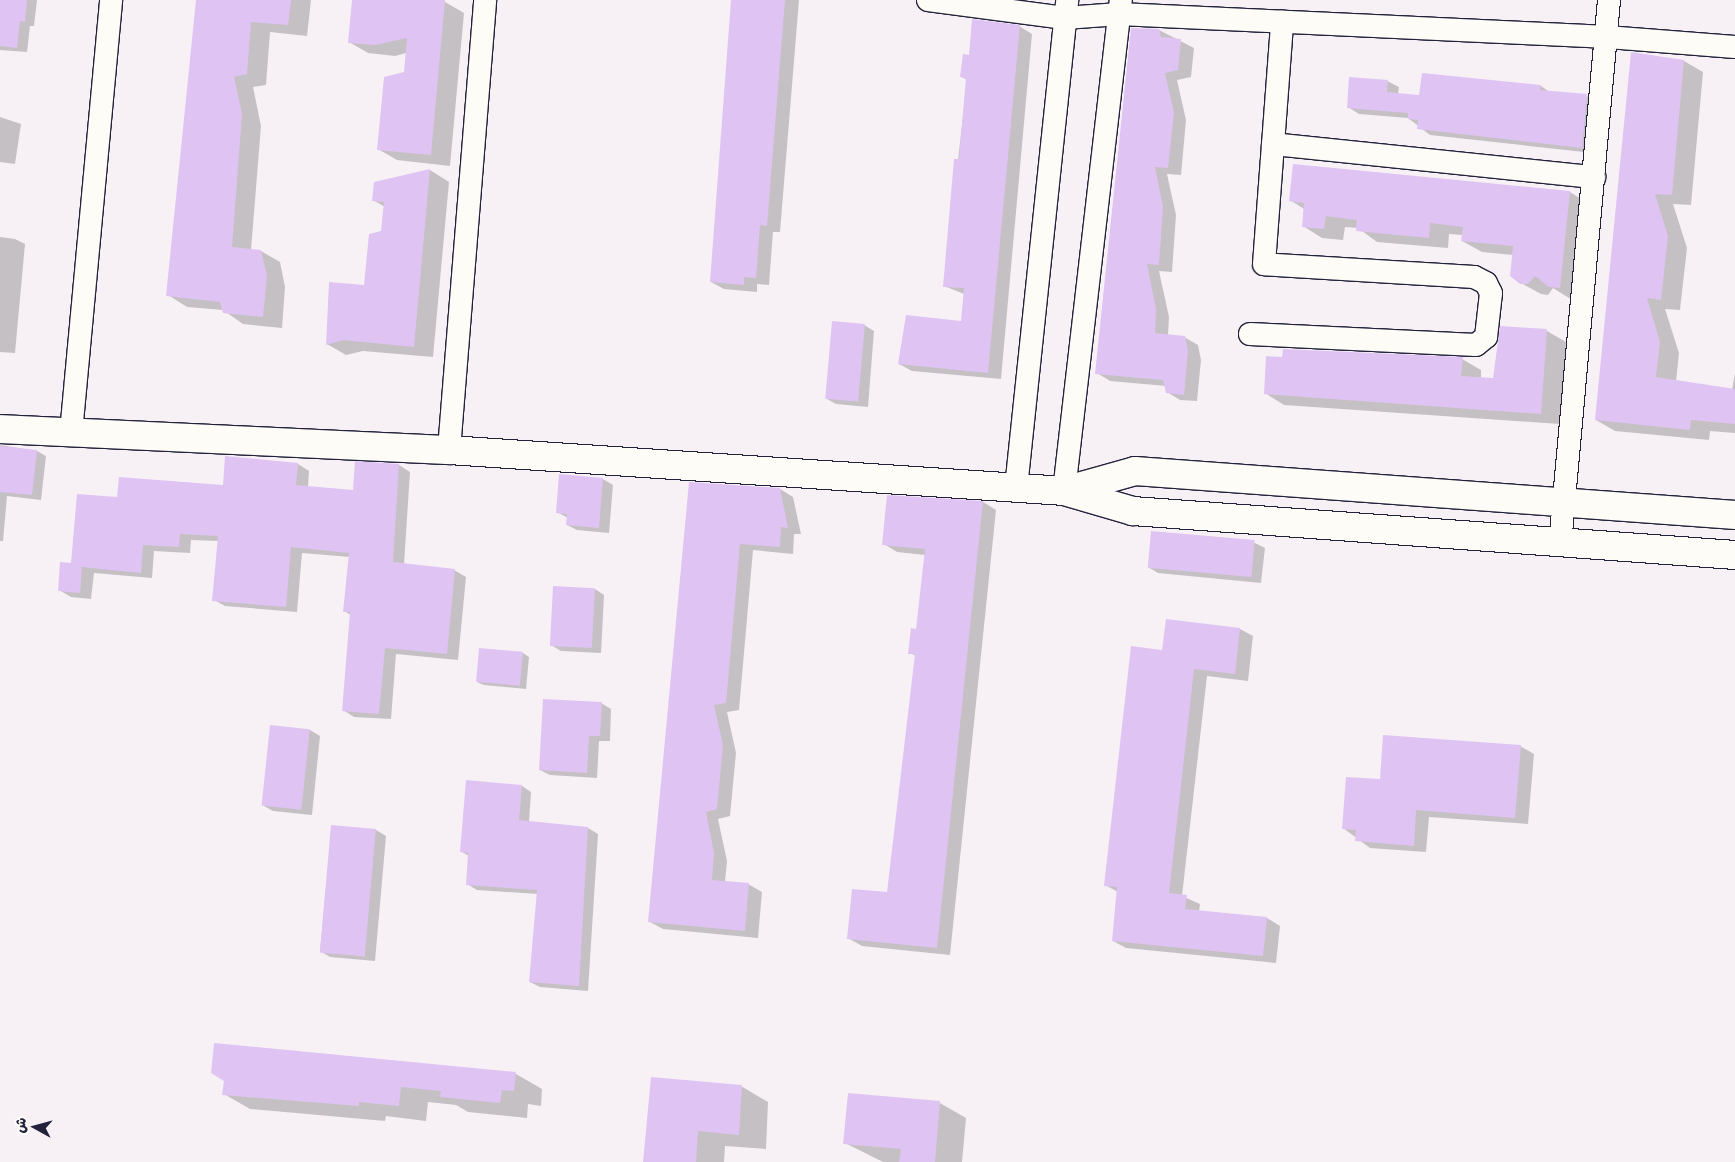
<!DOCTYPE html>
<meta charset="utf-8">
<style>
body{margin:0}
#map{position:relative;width:1735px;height:1162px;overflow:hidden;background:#f7f1f6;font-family:"Playpen Sans","Playpen Sans Arabic",sans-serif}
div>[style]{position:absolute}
.shadow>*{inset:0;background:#0003}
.building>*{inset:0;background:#dfc4f3;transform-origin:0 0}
.roads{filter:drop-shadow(1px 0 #22223b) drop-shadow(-1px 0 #22223b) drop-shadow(0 1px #22223b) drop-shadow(0 -1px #22223b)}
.street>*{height:22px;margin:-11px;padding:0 11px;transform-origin:11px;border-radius:11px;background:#fdfcf7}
.secondary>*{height:28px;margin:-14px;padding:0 14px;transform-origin:14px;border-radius:14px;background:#fdfcf7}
span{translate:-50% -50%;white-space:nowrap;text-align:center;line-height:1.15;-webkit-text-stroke:5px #fdfcf7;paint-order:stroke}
.north{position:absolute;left:10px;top:1102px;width:50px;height:50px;-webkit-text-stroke:4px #fdfcf7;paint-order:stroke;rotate:277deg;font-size:14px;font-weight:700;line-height:20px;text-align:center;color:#22223b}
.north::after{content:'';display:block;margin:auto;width:18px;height:22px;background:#22223b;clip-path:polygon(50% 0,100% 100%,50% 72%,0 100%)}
</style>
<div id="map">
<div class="shadow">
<div style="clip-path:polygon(0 0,37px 0,34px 26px,30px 26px,27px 52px,0 50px)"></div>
<div style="clip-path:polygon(197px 0,311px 0,307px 36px,270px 32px,266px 85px,253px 87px,261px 126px,251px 250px,261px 251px,280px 262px,285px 287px,282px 328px,243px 324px,223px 310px,187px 307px,168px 295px)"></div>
<div style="clip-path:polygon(353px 0,445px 2px,464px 13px,450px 166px,397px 160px,378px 149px,405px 73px,406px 53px,395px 56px,368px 53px,349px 42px)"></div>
<div style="clip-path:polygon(732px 0,799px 0,780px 232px,773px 232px,769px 285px,757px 284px,757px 292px,724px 289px,711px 282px)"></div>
<div style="clip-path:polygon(1019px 26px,1032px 34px,1001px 379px,912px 371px,899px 364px,962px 322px,964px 294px,944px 286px,967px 80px,962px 77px,970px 56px)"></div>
<div style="clip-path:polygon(1159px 30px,1194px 48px,1191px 77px,1177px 80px,1186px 120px,1181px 175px,1167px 174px,1176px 215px,1172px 272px,1159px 271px,1169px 317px,1168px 336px,1184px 337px,1198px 345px,1201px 360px,1197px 401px,1180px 400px,1167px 392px,1166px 386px,1110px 381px,1097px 373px)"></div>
<div style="clip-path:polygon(1632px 53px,1684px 61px,1703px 72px,1691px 205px,1673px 204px,1687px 248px,1680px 310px,1665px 309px,1679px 353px,1676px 382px,1732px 390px,1735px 373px,1735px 433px,1710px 431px,1709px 440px,1615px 431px,1596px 420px)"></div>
<div style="clip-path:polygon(1387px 81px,1399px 87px,1398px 94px,1420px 96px,1541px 86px,1551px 93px,1586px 96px,1598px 102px,1593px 153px,1430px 135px,1408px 118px,1359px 114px,1348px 107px)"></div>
<div style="clip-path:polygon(0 117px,21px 124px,15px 164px,0 162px)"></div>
<div style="clip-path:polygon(430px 170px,449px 182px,433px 357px,363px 351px,346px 355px,327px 344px,365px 286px,382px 232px,385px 207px,373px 200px)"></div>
<div style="clip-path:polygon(1570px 192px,1589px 204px,1580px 299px,1569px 298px,1553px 288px,1548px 295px,1541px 294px,1521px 283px,1513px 255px,1482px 252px,1462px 241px,1463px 235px,1449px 234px,1448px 248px,1377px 242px,1358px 228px,1345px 227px,1343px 240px,1322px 238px,1303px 226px,1304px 209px,1290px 200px)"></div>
<div style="clip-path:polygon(0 237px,15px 239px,25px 244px,15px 353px,0 352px)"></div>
<div style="clip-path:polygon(864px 325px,874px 331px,868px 407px,836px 404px,827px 399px)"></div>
<div style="clip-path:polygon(1547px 331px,1566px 342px,1560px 424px,1284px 405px,1265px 393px,1462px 359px,1481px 370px,1481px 379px,1494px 380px)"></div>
<div style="clip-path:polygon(0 445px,37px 451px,46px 456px,41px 500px,7px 496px,3px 541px,0 541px)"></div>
<div style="clip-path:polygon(226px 458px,298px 464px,309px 471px,308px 487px,354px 492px,356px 463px,399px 465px,410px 472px,404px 565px,454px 570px,466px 577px,458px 660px,396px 654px,391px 719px,354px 717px,343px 710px,351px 615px,344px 611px,350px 557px,302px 553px,297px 612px,225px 606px,214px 600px,219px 541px,191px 540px,190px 553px,154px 551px,152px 578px,94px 573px,91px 599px,71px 597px,59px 590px,73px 565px,118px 498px,224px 486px)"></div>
<div style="clip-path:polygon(603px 479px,613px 485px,609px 533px,577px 530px,567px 525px,568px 518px,557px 512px)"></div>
<div style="clip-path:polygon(690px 483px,780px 489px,793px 497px,801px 534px,794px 534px,793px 554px,753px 550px,739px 710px,727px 712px,736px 753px,730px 816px,718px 819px,727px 861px,725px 882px,748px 884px,762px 892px,758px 938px,663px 929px,650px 922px)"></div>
<div style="clip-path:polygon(983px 502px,996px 510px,950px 955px,862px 946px,848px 938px,888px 894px,916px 656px,910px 653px,918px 630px,925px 555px,897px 552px,884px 544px)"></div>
<div style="clip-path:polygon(1255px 543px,1265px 548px,1261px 583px,1158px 573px,1148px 567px)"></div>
<div style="clip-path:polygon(595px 589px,604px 595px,601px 653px,561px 651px,551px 645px)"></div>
<div style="clip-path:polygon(1240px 629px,1253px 636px,1248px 681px,1207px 676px,1182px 896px,1200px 904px,1199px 912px,1267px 918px,1280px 926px,1276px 963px,1126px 948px,1113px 941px,1118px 892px,1105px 885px,1163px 651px)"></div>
<div style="clip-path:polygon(523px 653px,529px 657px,526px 689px,484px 685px,477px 682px)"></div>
<div style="clip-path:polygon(601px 703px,611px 709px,610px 741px,599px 741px,597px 778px,550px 775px,540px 770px)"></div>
<div style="clip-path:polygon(272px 726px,310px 730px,320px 736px,312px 815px,273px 811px,264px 806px)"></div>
<div style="clip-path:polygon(1520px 746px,1534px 754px,1528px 824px,1429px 817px,1426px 852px,1370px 848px,1343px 828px,1381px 781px)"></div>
<div style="clip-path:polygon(522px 786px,531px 792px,529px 822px,588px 828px,598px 834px,588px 991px,540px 987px,530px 982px,538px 894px,477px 890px,467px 884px,469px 856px,462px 852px)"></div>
<div style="clip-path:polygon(332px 826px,376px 830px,386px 836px,375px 961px,330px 957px,320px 951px)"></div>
<div style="clip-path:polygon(215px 1044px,516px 1074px,542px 1089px,541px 1106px,528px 1104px,527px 1118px,468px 1112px,456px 1105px,428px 1102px,426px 1121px,386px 1116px,385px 1121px,250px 1109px,224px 1094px,225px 1080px)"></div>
<div style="clip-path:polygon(741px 1086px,768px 1102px,766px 1149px,725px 1146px,724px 1162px,645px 1162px)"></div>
<div style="clip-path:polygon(940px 1103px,966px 1118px,962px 1162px,883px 1162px,845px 1143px)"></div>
</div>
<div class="building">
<div style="clip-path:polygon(0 0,27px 0,25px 22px,20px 21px,17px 48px,0 46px)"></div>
<div style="clip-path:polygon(196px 0,291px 0,288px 25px,251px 22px,247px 74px,234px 77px,242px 114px,232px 247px,261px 250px,267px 276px,263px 317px,223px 313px,220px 302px,166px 296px)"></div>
<div style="clip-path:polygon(352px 0,445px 0,431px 155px,377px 150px,384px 77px,404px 72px,407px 38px,375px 45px,348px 43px)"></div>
<div style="clip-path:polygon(731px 0,785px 0,767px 226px,760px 225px,756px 278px,744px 277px,744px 285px,710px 282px)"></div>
<div style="clip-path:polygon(972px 19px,1020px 25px,988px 373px,898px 364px,906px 315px,961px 321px,964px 288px,943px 287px,954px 159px,959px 159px,966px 78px,960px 77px,963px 54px,969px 55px)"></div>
<div style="clip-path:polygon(1131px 28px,1159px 29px,1161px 37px,1181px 39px,1178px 70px,1165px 73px,1174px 112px,1168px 168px,1155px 167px,1163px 207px,1159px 265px,1147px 264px,1156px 309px,1155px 333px,1185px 336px,1188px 351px,1184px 395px,1166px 393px,1163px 380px,1095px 374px)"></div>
<div style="clip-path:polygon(1631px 52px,1684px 60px,1672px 195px,1655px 194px,1668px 236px,1661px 300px,1647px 298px,1660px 342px,1656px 377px,1735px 389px,1735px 424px,1691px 420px,1690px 430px,1595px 420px)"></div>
<div style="clip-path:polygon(1422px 73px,1541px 85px,1540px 90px,1587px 94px,1582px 148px,1417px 129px,1418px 120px,1408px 119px,1408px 113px,1347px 108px,1349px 77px,1388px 80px,1387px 92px,1419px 95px)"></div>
<div style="clip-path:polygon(1293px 164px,1570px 191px,1560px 288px,1549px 287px,1535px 276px,1528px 284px,1520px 284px,1510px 276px,1513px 246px,1461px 241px,1463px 227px,1430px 223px,1429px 238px,1356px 231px,1357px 220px,1326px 216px,1324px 229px,1302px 227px,1304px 203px,1289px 201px)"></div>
<div style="clip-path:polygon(430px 169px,414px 347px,343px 340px,326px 345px,329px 282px,364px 285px,369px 234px,381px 231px,384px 202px,372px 201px,374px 182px)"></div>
<div style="left:832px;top:321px;width:33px;height:78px;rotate:5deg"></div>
<div style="clip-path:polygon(1500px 326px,1547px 329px,1541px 414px,1264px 394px,1266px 356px,1282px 357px,1283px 349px,1463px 357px,1461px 376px,1493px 378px)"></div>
<div style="clip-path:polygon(0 446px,37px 450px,32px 495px,0 492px)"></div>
<div style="clip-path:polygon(225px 456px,298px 463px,296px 485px,353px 490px,355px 461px,399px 464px,393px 562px,455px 569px,447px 654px,385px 648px,379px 714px,342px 711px,350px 612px,343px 612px,349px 553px,291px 547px,286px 607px,212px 601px,218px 536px,180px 534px,179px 547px,143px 545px,141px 573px,82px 567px,80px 593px,58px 591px,60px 562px,71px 563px,77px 494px,117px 497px,119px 477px,223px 485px)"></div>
<div style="clip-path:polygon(559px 474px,603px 478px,599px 528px,566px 525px,567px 514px,556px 513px)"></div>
<div style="clip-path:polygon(689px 482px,780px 488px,788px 528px,781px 527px,780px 547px,740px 544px,726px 703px,714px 705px,723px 745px,717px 809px,706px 812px,714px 853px,712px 880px,749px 883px,745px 931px,648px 922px)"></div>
<div style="clip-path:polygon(887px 495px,983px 501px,937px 948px,847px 939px,852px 889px,887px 892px,915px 654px,908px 654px,911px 628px,916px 629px,925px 549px,882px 545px)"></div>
<div style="left:1151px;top:531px;width:104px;height:37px;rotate:5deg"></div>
<div style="left:553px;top:586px;width:42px;height:60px;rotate:3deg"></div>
<div style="clip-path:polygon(1166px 619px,1240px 628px,1235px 674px,1194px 669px,1169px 893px,1187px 895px,1185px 909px,1267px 917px,1263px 956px,1112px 941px,1117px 887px,1104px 886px,1131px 646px,1162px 650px)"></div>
<div style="left:479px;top:648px;width:44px;height:34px;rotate:5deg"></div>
<div style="clip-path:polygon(543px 699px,602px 702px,600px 736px,589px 736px,587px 773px,539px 770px)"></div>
<div style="left:270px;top:725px;width:40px;height:81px;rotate:6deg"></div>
<div style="clip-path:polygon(1383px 735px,1521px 745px,1515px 818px,1416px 810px,1414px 846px,1355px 841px,1356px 830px,1342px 829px,1346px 777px,1380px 779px)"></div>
<div style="clip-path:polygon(466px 780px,522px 785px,519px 820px,588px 827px,579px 986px,529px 982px,537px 890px,466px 885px,468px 853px,460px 852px)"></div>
<div style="left:331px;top:825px;width:45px;height:128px;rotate:5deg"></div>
<div style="clip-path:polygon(214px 1043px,516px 1072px,514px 1091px,502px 1090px,500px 1103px,440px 1097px,441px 1091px,401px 1087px,399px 1106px,359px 1102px,359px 1106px,222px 1095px,224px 1081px,211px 1073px)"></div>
<div style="clip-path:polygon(651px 1077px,742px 1085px,739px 1135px,698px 1131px,696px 1162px,643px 1162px)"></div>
<div style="clip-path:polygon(848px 1093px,940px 1101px,935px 1162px,899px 1162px,901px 1149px,843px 1144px)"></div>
</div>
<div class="roads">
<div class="street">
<div style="left:928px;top:0;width:138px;rotate:7.5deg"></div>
<div style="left:1065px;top:18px;width:54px;rotate:-4.2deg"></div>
<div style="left:1119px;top:14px;width:490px;rotate:2.7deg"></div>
<div style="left:1608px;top:37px;width:127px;rotate:4.5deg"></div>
<div style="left:1273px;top:144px;width:323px;rotate:5.9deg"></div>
<div style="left:1250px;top:334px;width:226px;rotate:2.8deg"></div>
<div style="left:1476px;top:345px;width:13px;rotate:-39deg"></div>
<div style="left:1486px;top:337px;width:44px;rotate:-83.5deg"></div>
<div style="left:1491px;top:293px;width:11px;rotate:-117deg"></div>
<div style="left:1486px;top:283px;width:13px;rotate:-153deg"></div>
<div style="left:1474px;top:277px;width:210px;rotate:-176.5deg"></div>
<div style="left:1264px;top:264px;width:243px;rotate:-85.7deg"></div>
<div style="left:71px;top:433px;width:435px;rotate:-84.7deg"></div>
<div style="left:449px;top:450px;width:451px;rotate:-85.4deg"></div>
<div style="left:1016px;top:488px;width:491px;rotate:-84deg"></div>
<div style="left:1064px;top:491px;width:494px;rotate:-83.4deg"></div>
<div style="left:1560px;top:544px;width:546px;rotate:-84.85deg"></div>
</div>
<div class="secondary">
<div style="left:0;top:429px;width:449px;rotate:2.7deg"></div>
<div style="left:449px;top:450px;width:616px;rotate:3.81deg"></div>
<div style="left:1064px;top:491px;width:72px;rotate:16.2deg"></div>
<div style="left:1133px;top:511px;width:604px;rotate:4.18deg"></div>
<div style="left:1064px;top:491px;width:74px;rotate:-15.7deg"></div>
<div style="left:1135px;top:471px;width:602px;rotate:4.19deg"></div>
</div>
</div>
<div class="north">ش</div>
</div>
